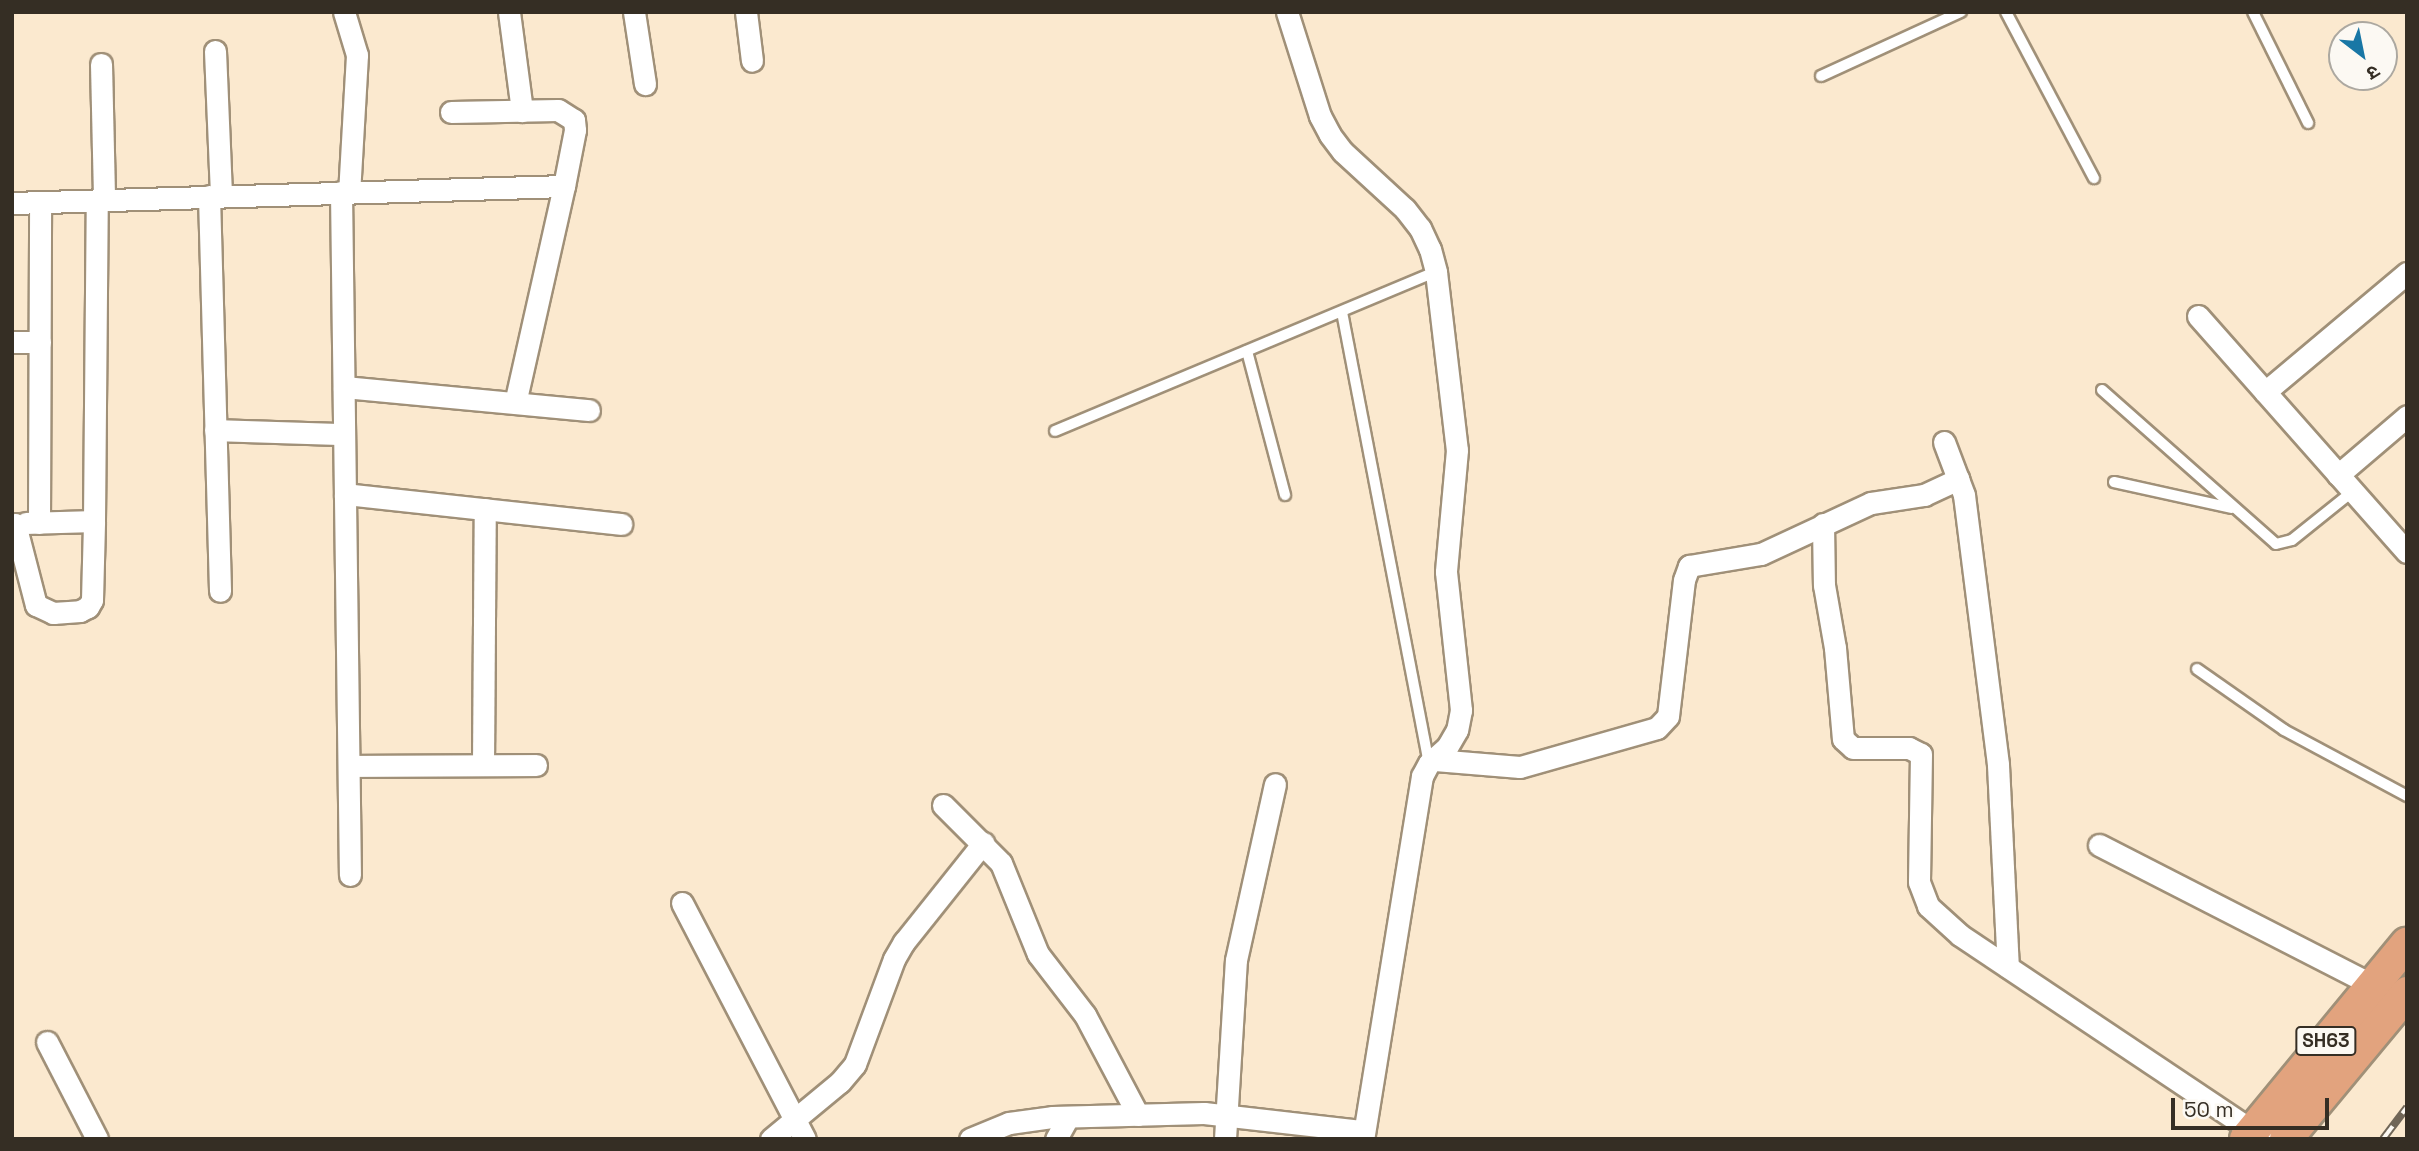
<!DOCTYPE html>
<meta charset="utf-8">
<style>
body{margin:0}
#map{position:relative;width:2419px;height:1151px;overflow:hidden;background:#fbe9cf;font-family:"Space Grotesk","Noto Sans Devanagari",sans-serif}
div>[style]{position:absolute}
.roads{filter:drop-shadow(2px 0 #a09078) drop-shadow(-2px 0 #a09078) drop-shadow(0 2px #a09078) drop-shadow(0 -2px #a09078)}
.service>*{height:10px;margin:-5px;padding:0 5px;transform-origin:5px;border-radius:5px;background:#fff}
.minor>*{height:21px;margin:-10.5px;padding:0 10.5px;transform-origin:10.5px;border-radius:10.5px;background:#fff}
.primary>*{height:32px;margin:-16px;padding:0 16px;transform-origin:16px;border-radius:16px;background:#e2a37e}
.rail>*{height:8px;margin-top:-4px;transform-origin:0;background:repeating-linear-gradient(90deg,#fcf9f3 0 16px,#706657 0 32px);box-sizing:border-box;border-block:2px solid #706657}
span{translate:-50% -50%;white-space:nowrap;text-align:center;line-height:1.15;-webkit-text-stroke:5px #fcf9f3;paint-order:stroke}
.shield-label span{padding:2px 5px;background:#fcf9f3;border:2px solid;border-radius:5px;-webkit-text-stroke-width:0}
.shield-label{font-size:19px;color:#352e24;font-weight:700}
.frame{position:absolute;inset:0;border:14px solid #352e24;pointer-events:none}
.north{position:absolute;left:2328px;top:21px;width:70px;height:70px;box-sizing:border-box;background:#fcf9f3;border:2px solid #aca8a0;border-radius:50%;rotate:148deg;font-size:19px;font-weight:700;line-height:28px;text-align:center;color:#352e24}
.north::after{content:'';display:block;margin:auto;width:24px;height:32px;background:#1977a5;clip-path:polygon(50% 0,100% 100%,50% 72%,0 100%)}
.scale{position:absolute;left:2171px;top:1098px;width:158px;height:32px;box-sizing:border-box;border:4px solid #352e24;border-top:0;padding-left:9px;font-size:21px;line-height:24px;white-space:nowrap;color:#352e24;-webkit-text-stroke:5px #fcf9f3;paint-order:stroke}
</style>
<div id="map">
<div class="roads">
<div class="service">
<div style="left:2006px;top:12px;width:188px;rotate:62.1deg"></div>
<div style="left:2253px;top:12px;width:124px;rotate:63.6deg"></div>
<div style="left:1821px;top:76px;width:154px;rotate:-24.6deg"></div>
<div style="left:1342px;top:312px;width:459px;rotate:79.1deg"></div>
<div style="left:1247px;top:351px;width:149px;rotate:75.2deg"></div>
<div style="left:2102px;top:390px;width:232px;rotate:41.5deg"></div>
<div style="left:2276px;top:544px;width:16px;rotate:-14deg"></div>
<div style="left:2292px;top:540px;width:77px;rotate:-38.7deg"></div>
<div style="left:1055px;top:431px;width:413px;rotate:-22.7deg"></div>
<div style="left:2114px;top:482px;width:120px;rotate:12.5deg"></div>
<div style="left:2197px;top:669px;width:106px;rotate:35deg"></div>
<div style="left:2284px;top:730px;width:140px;rotate:28.2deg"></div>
</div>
<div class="minor">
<div style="left:344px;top:12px;width:45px;rotate:73.2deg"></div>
<div style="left:357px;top:55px;width:137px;rotate:93.3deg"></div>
<div style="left:509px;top:12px;width:100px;rotate:82.5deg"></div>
<div style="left:634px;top:12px;width:73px;rotate:81.3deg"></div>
<div style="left:746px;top:12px;width:49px;rotate:83deg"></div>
<div style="left:1287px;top:12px;width:109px;rotate:72.4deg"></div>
<div style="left:1320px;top:116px;width:21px;rotate:62deg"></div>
<div style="left:1330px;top:135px;width:21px;rotate:53deg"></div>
<div style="left:1343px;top:152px;width:84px;rotate:42.6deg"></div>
<div style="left:1405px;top:209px;width:24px;rotate:52deg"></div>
<div style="left:1420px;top:228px;width:23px;rotate:65deg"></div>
<div style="left:1430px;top:249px;width:24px;rotate:75deg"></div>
<div style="left:1436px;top:272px;width:179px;rotate:83.3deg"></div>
<div style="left:1457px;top:450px;width:122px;rotate:95.2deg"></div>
<div style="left:1446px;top:572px;width:139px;rotate:83.8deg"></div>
<div style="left:1461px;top:710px;width:20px;rotate:101deg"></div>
<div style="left:1457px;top:730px;width:20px;rotate:120deg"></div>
<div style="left:1447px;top:747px;width:24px;rotate:138deg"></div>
<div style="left:1429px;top:763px;width:15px;rotate:118deg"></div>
<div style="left:1422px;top:776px;width:368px;rotate:99.2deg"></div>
<div style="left:215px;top:51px;width:145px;rotate:87.6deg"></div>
<div style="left:101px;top:64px;width:136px;rotate:88.7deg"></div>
<div style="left:451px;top:112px;width:107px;rotate:-1.1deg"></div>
<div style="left:558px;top:110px;width:19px;rotate:32deg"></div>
<div style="left:574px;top:120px;width:10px;rotate:84deg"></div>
<div style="left:575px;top:130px;width:57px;rotate:101.1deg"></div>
<div style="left:564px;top:186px;width:222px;rotate:102.7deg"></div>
<div style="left:341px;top:192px;width:683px;rotate:89.25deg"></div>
<div style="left:209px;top:196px;width:395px;rotate:88.4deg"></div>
<div style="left:12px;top:203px;width:552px;rotate:-1.76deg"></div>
<div style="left:2198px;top:316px;width:315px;rotate:48.5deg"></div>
<div style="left:12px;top:342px;width:28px"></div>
<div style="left:344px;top:387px;width:246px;rotate:5.4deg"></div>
<div style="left:2265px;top:392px;width:185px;rotate:-40deg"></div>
<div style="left:215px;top:430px;width:129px;rotate:1.8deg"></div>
<div style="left:1944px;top:442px;width:57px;rotate:69.3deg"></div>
<div style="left:1964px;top:495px;width:272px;rotate:82.8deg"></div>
<div style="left:1998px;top:765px;width:202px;rotate:87.2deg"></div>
<div style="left:2338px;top:475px;width:91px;rotate:-40.5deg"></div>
<div style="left:345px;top:494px;width:278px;rotate:6.2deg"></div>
<div style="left:26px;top:523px;width:68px;rotate:-1.7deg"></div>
<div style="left:39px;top:523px;width:321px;rotate:-89.8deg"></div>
<div style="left:15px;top:524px;width:84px;rotate:75.5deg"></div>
<div style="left:36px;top:605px;width:19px;rotate:25deg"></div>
<div style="left:53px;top:613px;width:27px;rotate:-4deg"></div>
<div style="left:80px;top:611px;width:9px;rotate:-27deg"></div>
<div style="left:88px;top:607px;width:8px;rotate:-60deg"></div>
<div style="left:92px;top:600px;width:79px;rotate:-88.5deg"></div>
<div style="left:94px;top:521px;width:321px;rotate:-89.5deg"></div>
<div style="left:1823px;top:524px;width:61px;rotate:89.1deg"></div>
<div style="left:1824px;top:585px;width:64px;rotate:80.1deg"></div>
<div style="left:1835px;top:648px;width:91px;rotate:85deg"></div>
<div style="left:1843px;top:739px;width:13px;rotate:42deg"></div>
<div style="left:1853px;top:748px;width:56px"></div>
<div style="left:1909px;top:748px;width:13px;rotate:27deg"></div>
<div style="left:1921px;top:754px;width:128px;rotate:90.9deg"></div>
<div style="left:1919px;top:882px;width:26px;rotate:69deg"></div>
<div style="left:1928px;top:906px;width:43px;rotate:42.2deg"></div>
<div style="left:1960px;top:935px;width:363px;rotate:33.8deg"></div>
<div style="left:1435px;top:760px;width:85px;rotate:4.7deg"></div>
<div style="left:1520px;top:767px;width:142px;rotate:-15.9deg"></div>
<div style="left:1657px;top:728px;width:16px;rotate:-47deg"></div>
<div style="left:1668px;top:716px;width:137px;rotate:-83.3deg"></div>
<div style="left:1684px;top:580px;width:15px;rotate:-70deg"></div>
<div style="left:1689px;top:566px;width:73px;rotate:-9.5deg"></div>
<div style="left:1761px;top:554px;width:121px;rotate:-24.9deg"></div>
<div style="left:1871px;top:503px;width:54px;rotate:-8.6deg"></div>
<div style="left:1924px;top:495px;width:38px;rotate:-25deg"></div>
<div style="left:483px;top:765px;width:256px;rotate:-89.6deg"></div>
<div style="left:349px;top:766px;width:187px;rotate:-0.3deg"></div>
<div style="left:943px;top:805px;width:82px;rotate:45deg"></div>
<div style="left:1001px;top:863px;width:98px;rotate:67.9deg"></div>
<div style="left:1038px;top:954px;width:77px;rotate:52.4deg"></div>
<div style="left:1085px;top:1015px;width:113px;rotate:62.1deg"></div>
<div style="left:2099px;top:845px;width:307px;rotate:27.1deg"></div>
<div style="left:682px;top:903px;width:266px;rotate:62.5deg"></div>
<div style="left:47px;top:1042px;width:109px;rotate:62.7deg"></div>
<div style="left:771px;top:1139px;width:89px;rotate:-39.6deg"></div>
<div style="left:840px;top:1082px;width:23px;rotate:-50deg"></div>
<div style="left:855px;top:1064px;width:112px;rotate:-69.6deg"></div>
<div style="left:894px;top:959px;width:20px;rotate:-60deg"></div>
<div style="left:904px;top:942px;width:127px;rotate:-51.4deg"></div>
<div style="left:970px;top:1139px;width:42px;rotate:-22.3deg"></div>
<div style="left:1009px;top:1123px;width:43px;rotate:-7.9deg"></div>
<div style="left:1052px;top:1117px;width:152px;rotate:-1.5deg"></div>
<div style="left:1204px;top:1113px;width:160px;rotate:6.5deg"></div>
<div style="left:1056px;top:1139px;width:25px;rotate:-61deg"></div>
<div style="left:1225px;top:1139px;width:179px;rotate:-86.5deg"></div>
<div style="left:1236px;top:960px;width:180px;rotate:-77.5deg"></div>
</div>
<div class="primary">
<div style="left:2246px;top:1139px;width:253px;rotate:-50.5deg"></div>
<div style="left:2286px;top:1139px;width:190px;rotate:-50.3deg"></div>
</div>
</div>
<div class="rail">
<div style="left:2383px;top:1139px;width:40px;rotate:-53deg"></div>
</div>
<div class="shield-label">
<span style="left:2326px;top:1041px">SH63</span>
</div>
<div class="frame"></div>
<div class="north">उ</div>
<div class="scale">50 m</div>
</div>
